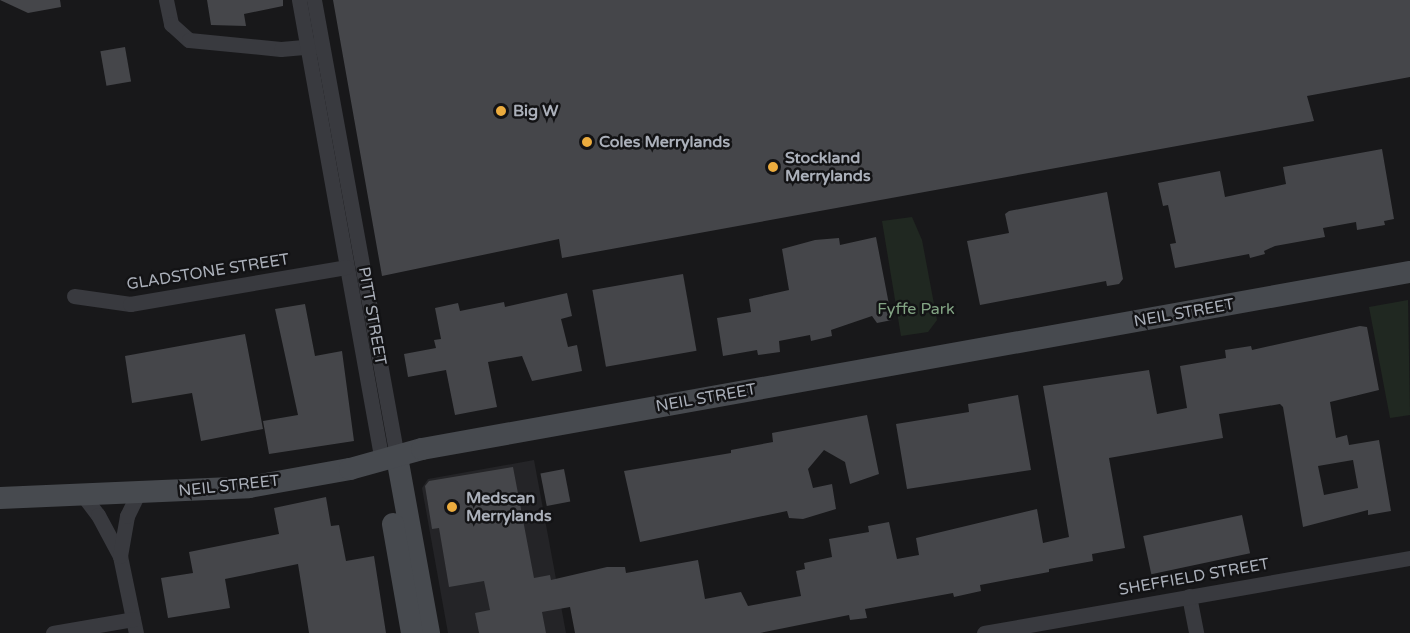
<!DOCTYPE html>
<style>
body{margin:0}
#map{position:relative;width:1410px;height:633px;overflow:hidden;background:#18181a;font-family:"Varela Round",sans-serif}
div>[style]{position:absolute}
.built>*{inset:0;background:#242427}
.green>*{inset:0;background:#202821}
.building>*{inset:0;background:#45464a;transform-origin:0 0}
.street>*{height:15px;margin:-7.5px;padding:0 7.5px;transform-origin:7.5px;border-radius:7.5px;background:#393a3f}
.secondary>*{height:22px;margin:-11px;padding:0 11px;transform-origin:11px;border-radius:11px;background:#474a4f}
.dots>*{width:16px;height:16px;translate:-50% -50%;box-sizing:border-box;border:3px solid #131315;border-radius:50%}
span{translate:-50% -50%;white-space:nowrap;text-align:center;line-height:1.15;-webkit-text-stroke:5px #131315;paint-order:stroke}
.poi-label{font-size:16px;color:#abb0ba;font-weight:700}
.left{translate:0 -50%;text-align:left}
.street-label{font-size:16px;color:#abb0ba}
.park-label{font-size:16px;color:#83a484}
</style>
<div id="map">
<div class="built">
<div style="clip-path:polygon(534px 460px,566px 633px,448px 633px,422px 488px,428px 479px)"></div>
</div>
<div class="green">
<div style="clip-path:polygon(912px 217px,922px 240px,937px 320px,928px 332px,901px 336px,882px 221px)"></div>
<div style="clip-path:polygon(1408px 300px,1410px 415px,1390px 418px,1369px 307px)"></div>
</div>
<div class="building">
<div style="clip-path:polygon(0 0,60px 0,61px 7px,28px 13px)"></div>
<div style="clip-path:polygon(207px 0,283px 0,283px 6px,244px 14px,246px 26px,211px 25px)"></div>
<div style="clip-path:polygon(333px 0,1410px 0,1410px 77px,1307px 96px,1314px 121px,562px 258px,559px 239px,382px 276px)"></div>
<div style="left:125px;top:47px;width:35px;height:25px;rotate:80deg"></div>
<div style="clip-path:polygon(1382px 149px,1394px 219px,1384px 221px,1385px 225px,1357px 230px,1356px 222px,1323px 228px,1325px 237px,1275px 246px,1264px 251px,1265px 254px,1250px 258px,1249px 254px,1175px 268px,1170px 244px,1176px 243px,1168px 205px,1163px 206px,1158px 183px,1220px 171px,1225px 197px,1286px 184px,1283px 167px)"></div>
<div style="clip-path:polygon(1107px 192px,1123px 279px,1119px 284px,1107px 286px,1106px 281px,980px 305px,967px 241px,1009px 233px,1005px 214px,1009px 211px)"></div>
<div style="clip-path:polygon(876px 237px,892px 320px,877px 323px,872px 316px,831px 330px,832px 336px,811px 341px,810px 335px,779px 341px,780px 352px,758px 355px,757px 350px,723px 356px,717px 318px,751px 312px,749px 299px,789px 290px,782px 249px,815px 240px,839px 238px,840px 245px)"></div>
<div style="left:683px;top:274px;width:78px;height:92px;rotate:80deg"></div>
<div style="clip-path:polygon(567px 293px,572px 316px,561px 319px,568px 347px,577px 345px,582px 371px,532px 381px,522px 356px,488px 362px,497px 407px,455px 415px,446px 370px,408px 377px,404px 354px,436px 348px,434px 340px,441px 339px,435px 308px,458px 303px,460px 311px,504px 302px,505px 307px)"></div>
<div style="clip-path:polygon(305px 304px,315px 356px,342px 351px,354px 441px,269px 454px,263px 421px,298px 415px,275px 309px)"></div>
<div style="clip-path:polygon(evenodd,1360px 326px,1367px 327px,1379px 390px,1330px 402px,1336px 438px,1347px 435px,1349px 445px,1379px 440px,1391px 511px,1368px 515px,1368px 510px,1303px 527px,1283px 407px,1280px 404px,1219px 414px,1223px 438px,1109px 458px,1125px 548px,1092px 554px,1093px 561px,1049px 569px,1049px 572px,980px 585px,981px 591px,954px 597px,953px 593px,865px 609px,867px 618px,850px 620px,849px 615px,760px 633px,575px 633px,570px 607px,542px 612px,546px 633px,479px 633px,475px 613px,490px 610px,484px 581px,449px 587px,439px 528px,432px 529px,425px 486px,429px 481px,513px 467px,534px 578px,550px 575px,551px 580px,607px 567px,625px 567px,626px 573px,698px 560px,705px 599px,741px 592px,748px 606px,801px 596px,796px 571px,805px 569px,804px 563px,832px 557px,829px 539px,869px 532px,868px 526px,889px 522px,897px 559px,919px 555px,916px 538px,1037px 509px,1043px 543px,1069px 537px,1043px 386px,1149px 370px,1157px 414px,1187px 408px,1180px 366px,1226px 358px,1225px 350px,1251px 346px,1252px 350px,1360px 326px,1353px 460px,1358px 488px,1324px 495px,1318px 466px,1353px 460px)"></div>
<div style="clip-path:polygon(245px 334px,263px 429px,201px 441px,192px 393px,132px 403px,125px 356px)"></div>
<div style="clip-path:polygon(1018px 395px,1031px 470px,907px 489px,896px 424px,969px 412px,968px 404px)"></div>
<div style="clip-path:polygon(867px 415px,879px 474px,850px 484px,845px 462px,824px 450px,808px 469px,813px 488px,832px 484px,836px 509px,803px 519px,789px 518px,787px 511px,640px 542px,624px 471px,731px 453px,731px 450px,773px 442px,772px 433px)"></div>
<div style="left:564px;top:469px;width:33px;height:24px;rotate:79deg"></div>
<div style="clip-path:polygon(326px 497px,331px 526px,339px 525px,346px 561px,374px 556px,386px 633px,309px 633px,298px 564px,225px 579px,230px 608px,168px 618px,161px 578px,193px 573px,189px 552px,279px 534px,274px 508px)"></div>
<div style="left:1242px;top:515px;width:39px;height:101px;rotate:78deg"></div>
</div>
<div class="street">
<div style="left:166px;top:0;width:25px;rotate:78deg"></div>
<div style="left:171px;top:24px;width:24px;rotate:42deg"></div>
<div style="left:189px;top:40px;width:92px;rotate:5.6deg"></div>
<div style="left:281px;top:49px;width:34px;rotate:-5deg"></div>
<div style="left:299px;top:0;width:468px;rotate:79.8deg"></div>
<div style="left:314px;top:0;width:464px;rotate:79.7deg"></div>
<div style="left:74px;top:296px;width:57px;rotate:8.1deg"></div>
<div style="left:130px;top:304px;width:219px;rotate:-9.7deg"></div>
<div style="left:82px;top:494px;width:26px;rotate:53deg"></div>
<div style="left:98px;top:515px;width:47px;rotate:61.8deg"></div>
<div style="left:120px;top:556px;width:79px;rotate:78.3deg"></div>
<div style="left:120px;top:556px;width:41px;rotate:-80.1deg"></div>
<div style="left:127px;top:516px;width:25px;rotate:-64deg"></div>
<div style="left:1189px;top:596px;width:38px;rotate:79deg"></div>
<div style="left:53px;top:633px;width:81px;rotate:-9.9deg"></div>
<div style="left:984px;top:633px;width:433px;rotate:-10deg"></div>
</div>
<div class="secondary">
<div style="left:397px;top:457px;width:179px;rotate:79.7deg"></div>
<div style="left:0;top:498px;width:249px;rotate:-2.5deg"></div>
<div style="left:249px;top:487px;width:103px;rotate:-10.1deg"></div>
<div style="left:350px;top:469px;width:75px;rotate:-15.5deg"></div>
<div style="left:422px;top:449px;width:1004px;rotate:-10.16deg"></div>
<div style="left:393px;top:524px;width:111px;rotate:80.1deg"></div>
</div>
<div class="dots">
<div style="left:501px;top:111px;background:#ecac3e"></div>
<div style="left:587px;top:142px;background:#ecac3e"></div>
<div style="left:773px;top:167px;background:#ecac3e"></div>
<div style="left:452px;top:507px;background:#ecac3e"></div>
</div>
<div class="poi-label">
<span class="left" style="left:513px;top:111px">Big W</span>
<span class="left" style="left:599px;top:142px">Coles Merrylands</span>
<span class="left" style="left:785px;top:167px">Stockland<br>Merrylands</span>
<span class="left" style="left:466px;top:507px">Medscan<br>Merrylands</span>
</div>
<div class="street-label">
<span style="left:208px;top:272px;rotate:-9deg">GLADSTONE STREET</span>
<span style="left:1184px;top:313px;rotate:-10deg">NEIL STREET</span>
<span style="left:372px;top:316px;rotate:80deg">PITT STREET</span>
<span style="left:706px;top:398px;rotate:-10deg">NEIL STREET</span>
<span style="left:229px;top:486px;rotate:-6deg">NEIL STREET</span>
<span style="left:1194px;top:577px;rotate:-10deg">SHEFFIELD STREET</span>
</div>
<div class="park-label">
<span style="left:916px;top:309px">Fyffe Park</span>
</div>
</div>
